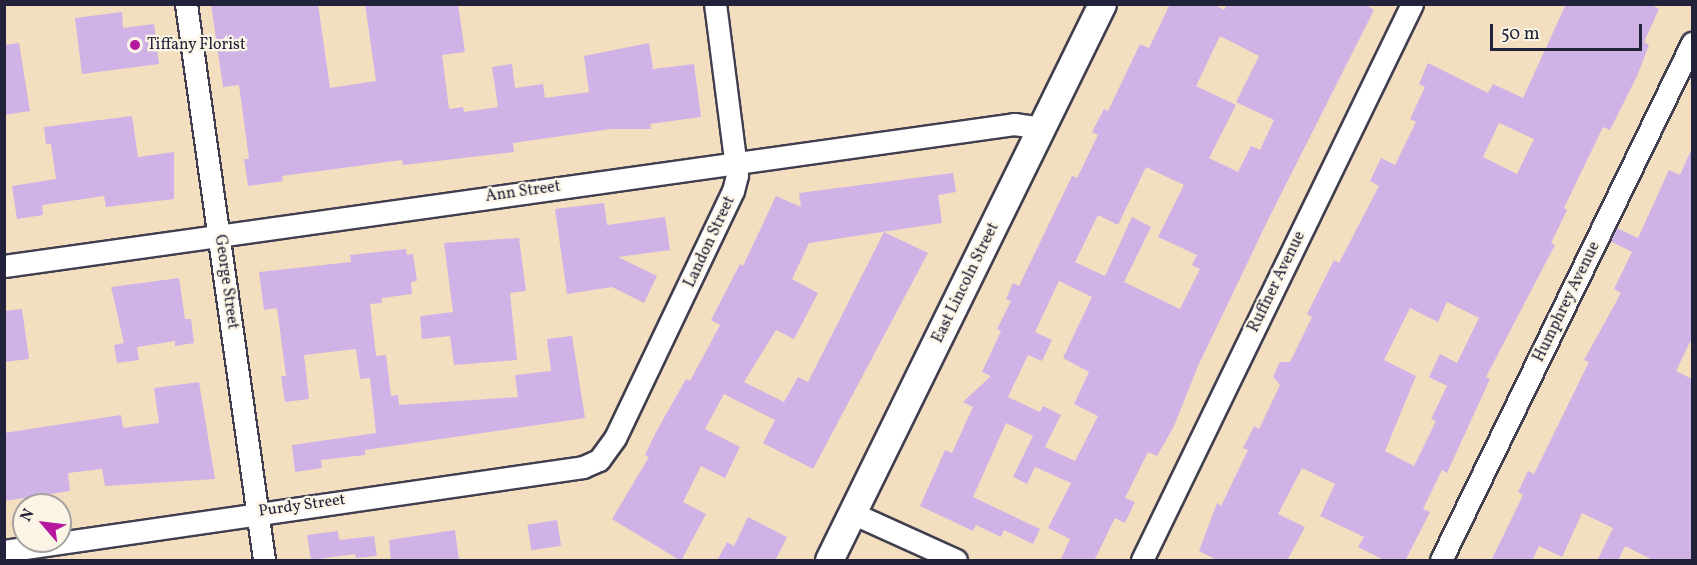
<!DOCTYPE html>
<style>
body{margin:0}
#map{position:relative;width:1697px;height:565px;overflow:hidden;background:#f3dec0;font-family:Vollkorn,serif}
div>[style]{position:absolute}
.building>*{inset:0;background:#d0b3e6;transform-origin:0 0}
.roads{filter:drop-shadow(2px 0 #413e4f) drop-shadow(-2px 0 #413e4f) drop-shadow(0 2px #413e4f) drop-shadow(0 -2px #413e4f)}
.minor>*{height:21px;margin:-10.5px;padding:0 10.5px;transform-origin:10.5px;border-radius:10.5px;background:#fff}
.tertiary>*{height:27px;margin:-13.5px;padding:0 13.5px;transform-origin:13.5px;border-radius:13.5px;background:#fff}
.dots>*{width:16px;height:16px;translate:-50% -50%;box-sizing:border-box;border:3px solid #fcf5e5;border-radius:50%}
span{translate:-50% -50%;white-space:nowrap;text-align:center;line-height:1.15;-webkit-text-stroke:4.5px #fcf5e5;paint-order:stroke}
.poi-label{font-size:16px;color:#22223b}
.left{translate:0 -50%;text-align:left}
.street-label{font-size:16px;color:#22223b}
.frame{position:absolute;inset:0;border:6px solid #22223b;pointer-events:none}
.north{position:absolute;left:12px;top:493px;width:60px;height:60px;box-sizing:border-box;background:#fcf5e5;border:2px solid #a5a1a1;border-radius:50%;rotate:298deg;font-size:16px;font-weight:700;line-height:24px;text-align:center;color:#22223b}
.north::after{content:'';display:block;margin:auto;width:21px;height:27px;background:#b5179e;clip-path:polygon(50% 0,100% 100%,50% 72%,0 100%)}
.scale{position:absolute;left:1490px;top:24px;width:152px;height:27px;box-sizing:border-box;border:3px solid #22223b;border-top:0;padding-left:8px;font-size:18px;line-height:21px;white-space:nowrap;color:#22223b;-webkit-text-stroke:4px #fcf5e5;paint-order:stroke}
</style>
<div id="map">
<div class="building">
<div style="clip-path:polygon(211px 4px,318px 4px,330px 88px,376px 81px,365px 4px,458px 4px,465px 52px,442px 55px,449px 109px,463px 107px,464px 112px,498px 107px,492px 67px,512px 64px,515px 88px,543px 84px,545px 98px,589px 92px,584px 56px,649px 43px,653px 69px,694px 64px,701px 117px,650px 124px,651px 129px,611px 129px,513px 143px,514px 152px,403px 165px,402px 160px,282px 176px,283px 181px,248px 186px,244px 159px,249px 159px,239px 85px,223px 87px)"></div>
<div style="clip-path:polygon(evenodd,1170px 4px,1213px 4px,1224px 10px,1227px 4px,1365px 4px,1374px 10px,1267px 222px,1198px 366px,1174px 426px,1157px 456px,1148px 452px,1125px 498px,1135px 502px,1125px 523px,1115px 518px,1094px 561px,1060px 561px,1070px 539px,1048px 528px,1071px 483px,1035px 467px,1027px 484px,1013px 477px,1033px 436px,1006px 423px,973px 497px,1040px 529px,1033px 544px,1004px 530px,1001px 537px,976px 525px,973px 531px,920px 506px,945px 450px,952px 453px,973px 407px,963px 402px,991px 376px,982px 372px,1001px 331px,997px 329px,1011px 301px,1006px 299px,1013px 283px,1019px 286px,1072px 176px,1077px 178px,1098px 135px,1092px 132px,1104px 109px,1108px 111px,1140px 44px,1149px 48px,1170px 4px,1220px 36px,1259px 56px,1236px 102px,1274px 120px,1260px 150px,1251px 146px,1238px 172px,1209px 158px,1236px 105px,1196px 86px,1220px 36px,1170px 4px,1146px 167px,1184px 185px,1158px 237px,1197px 255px,1192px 265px,1200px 269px,1180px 309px,1124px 282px,1151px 227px,1132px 217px,1105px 276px,1075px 262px,1098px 215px,1118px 225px,1146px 167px,1170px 4px,1059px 281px,1092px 297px,1063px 358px,1089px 372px,1074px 404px,1098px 416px,1075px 461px,1045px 447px,1061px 415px,1043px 406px,1040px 412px,1008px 397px,1028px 355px,1042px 361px,1052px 340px,1035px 332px,1059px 281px)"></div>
<div style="clip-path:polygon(evenodd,1566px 4px,1650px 4px,1659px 9px,1644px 42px,1649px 45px,1637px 76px,1610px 130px,1603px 127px,1564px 208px,1567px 210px,1551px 243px,1555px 245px,1486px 377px,1490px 379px,1447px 473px,1442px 470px,1423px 509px,1430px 512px,1405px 561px,1386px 561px,1358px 547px,1364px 537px,1320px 516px,1335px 484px,1302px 468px,1278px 514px,1305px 527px,1287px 561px,1219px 561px,1199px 551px,1217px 503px,1221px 506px,1248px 450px,1243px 448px,1254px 426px,1259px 429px,1280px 385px,1273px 377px,1280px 362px,1290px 362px,1312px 317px,1307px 314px,1334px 260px,1339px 263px,1379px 186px,1370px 181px,1381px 158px,1395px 165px,1416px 122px,1410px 119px,1425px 87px,1419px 84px,1428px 63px,1488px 93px,1493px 84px,1523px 98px,1566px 4px,1499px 123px,1534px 139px,1517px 174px,1483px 157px,1499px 123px,1566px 4px,1447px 302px,1479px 318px,1457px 363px,1440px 354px,1429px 377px,1447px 386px,1431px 419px,1436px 421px,1414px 466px,1385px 451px,1416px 376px,1384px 360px,1410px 308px,1438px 322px,1447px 302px)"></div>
<div style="clip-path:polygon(122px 12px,123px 28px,154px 24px,159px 64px,82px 74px,75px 18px)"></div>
<div style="clip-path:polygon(19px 43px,30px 111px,4px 115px,4px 45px)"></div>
<div style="clip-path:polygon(132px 116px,138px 157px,174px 152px,174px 199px,106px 207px,104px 196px,42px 205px,43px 215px,17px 219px,12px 186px,56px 179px,51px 144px,46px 144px,44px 127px)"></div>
<div style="clip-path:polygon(1692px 148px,1692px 338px,1676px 371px,1692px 379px,1692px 561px,1655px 561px,1625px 546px,1618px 561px,1597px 561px,1613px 528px,1582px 513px,1562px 557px,1539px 546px,1532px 561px,1491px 561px,1523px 495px,1518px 492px,1528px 471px,1534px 474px,1589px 362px,1584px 360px,1621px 293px,1614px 289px,1632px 252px,1610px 241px,1617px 228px,1638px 238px,1669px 170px,1680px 175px)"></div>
<div style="clip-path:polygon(953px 173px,956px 192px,938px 195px,942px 223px,809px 243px,792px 279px,818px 293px,794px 339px,776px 330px,744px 382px,784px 402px,798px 377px,808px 382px,884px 232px,928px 253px,813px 469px,763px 443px,775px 420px,724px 394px,705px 429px,740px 447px,725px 478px,701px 466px,683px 502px,706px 514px,681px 561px,612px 519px,649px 457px,645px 455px,656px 432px,686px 379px,690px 381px,720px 325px,711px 320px,740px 264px,743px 266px,776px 196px,801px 207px,799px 193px)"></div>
<div style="clip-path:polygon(604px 203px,607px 225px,665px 217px,670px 250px,618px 257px,657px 276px,644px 303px,612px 287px,567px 294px,555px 209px)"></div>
<div style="clip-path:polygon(519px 238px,526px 291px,510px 293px,517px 360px,454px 365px,450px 336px,422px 339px,420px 316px,453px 312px,444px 243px)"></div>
<div style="clip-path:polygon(406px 249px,407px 255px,413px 254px,417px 281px,411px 282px,412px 294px,382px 298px,382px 303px,370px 304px,376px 356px,386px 355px,391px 396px,398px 395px,399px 405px,518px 397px,515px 375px,551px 371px,547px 339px,572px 336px,585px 418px,365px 450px,365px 455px,321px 460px,322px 468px,295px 472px,292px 445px,376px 433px,370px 378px,360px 379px,356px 349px,304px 355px,309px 399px,285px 402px,281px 376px,286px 376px,277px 308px,264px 310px,259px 272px,351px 262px,350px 255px)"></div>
<div style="clip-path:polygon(179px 278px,185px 319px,191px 319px,194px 343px,175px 346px,175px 341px,137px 347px,139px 360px,117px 363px,114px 345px,124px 343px,111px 287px)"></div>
<div style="clip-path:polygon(22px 309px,29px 359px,4px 362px,4px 311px)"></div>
<div style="clip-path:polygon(199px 382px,215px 479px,105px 486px,102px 469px,68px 473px,70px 491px,4px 501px,4px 433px,121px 415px,123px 428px,159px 423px,154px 388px)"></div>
<div style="clip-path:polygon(748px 517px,787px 537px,775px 561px,717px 561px,727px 542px,734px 546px)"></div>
<div style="left:557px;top:520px;width:26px;height:30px;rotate:81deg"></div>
<div style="clip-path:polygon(455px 530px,459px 561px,391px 561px,389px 540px)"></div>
<div style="clip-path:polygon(338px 531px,339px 540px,374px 536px,377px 556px,356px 558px,355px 554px,311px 560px,307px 535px)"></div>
</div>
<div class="roads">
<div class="minor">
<div style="left:186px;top:4px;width:561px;rotate:82.01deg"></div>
<div style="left:4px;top:266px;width:1020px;rotate:-8deg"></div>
<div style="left:1014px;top:124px;width:28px;rotate:8deg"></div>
<div style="left:852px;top:513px;width:114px;rotate:24.3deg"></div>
<div style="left:4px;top:551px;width:585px;rotate:-8.25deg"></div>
<div style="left:583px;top:467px;width:17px;rotate:-24deg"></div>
<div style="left:599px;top:460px;width:27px;rotate:-54deg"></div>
<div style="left:615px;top:438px;width:274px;rotate:-64.5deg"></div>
<div style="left:733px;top:191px;width:16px;rotate:-76deg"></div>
<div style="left:737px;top:175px;width:172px;rotate:-97.3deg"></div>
<div style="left:1142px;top:560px;width:618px;rotate:-64.1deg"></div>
<div style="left:1441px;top:560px;width:575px;rotate:-64.1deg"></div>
</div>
<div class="tertiary">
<div style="left:829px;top:560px;width:619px;rotate:-63.85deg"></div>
</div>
</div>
<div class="dots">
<div style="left:135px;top:45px;background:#b5179e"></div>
</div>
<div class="poi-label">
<span class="left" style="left:147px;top:45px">Tiffany Florist</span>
</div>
<div class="street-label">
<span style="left:523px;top:192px;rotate:-8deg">Ann Street</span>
<span style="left:710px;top:242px;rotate:-65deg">Landon Street</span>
<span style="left:226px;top:282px;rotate:82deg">George Street</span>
<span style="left:1277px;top:282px;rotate:-64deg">Ruffner Avenue</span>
<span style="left:966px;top:283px;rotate:-64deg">East Lincoln Street</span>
<span style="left:1567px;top:302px;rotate:-64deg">Humphrey Avenue</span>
<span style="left:302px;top:506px;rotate:-8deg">Purdy Street</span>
</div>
<div class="frame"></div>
<div class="north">N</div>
<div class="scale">50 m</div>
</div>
